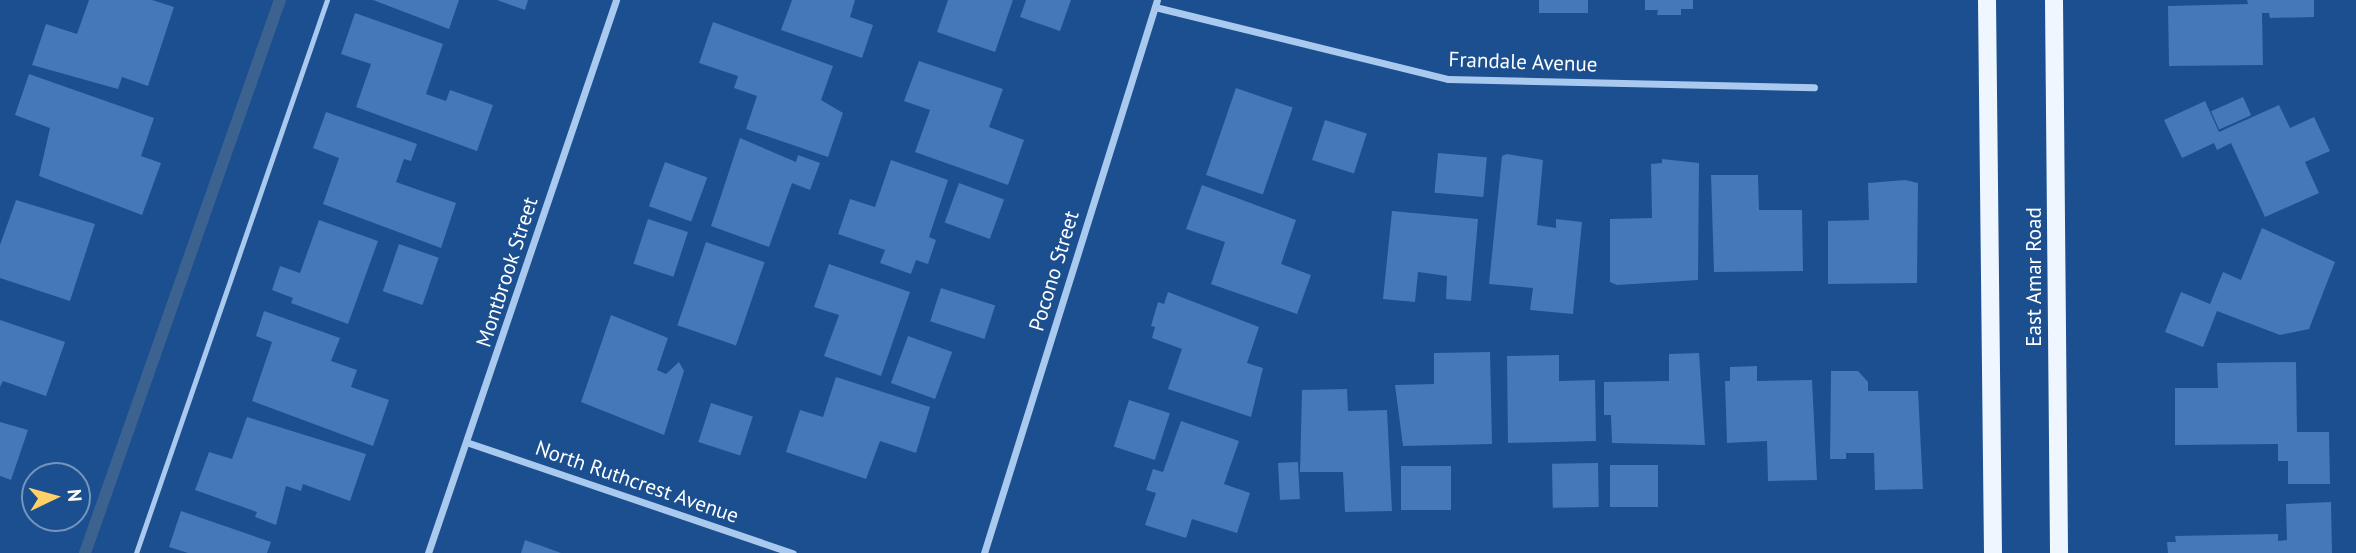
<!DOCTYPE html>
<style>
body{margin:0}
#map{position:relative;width:2356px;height:553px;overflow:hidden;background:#1b4f8f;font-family:"PT Sans",sans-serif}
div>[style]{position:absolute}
.stream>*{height:12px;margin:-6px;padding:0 6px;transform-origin:6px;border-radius:6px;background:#3c6290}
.building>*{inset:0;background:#4478b7;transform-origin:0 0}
.service>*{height:5px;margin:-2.5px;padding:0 2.5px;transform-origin:2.5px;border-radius:2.5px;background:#a9c9ee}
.minor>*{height:7px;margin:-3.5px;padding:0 3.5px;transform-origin:3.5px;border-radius:3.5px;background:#a9c9ee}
.primary>*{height:18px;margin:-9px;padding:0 9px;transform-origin:9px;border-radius:9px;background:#f0f6ff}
span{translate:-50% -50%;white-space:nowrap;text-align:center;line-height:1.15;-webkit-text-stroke:5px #1b4f8f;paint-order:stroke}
.street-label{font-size:21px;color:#fff}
.north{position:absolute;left:21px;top:462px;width:70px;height:70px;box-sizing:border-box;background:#1b4f8f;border:2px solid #7695bc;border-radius:50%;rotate:85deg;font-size:19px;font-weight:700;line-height:28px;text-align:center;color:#fff}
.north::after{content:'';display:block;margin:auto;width:24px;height:32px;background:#ffd166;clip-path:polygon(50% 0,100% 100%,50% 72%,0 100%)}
</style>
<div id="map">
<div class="stream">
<div style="left:85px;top:553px;width:586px;rotate:-70.58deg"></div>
</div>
<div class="building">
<div style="clip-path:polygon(89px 0,152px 0,174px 7px,148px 86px,122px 77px,118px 89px,32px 65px,46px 24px,77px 34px)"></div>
<div style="clip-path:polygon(373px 0,459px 0,449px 29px)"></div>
<div style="clip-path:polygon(497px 0,528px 0,525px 10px)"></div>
<div style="clip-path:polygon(792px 0,855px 0,850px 17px,873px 25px,862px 58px,781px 30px)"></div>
<div style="clip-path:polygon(948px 0,1013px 0,995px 52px,937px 32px)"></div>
<div style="clip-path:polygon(1026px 0,1071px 0,1060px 31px,1020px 17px)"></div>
<div style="left:1539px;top:0;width:49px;height:13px"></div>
<div style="clip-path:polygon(1645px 0,1693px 0,1693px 9px,1681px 9px,1681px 15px,1657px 15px,1658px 10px,1645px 10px)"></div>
<div style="clip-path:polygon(2247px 0,2314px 0,2314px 17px,2270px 18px,2269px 13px,2262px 13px,2263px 65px,2169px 66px,2168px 6px,2248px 4px)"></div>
<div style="clip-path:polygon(355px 13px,443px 44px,426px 94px,446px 101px,450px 90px,493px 105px,477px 151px,356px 107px,371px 64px,341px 54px)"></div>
<div style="clip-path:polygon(713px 22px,833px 66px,821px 100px,843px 113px,828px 157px,746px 129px,757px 96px,734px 88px,738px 76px,699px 63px)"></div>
<div style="clip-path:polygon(919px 61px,1003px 89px,989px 127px,1024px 140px,1008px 185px,915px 152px,930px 110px,904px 101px)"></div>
<div style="clip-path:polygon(29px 74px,154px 118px,141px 156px,161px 163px,142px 215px,39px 176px,50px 128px,15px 115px)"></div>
<div style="left:1236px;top:88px;width:60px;height:92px;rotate:19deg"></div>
<div style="left:2243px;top:97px;width:20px;height:35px;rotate:66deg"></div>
<div style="clip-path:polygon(2205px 101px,2219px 132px,2279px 105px,2290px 128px,2314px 117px,2330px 151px,2305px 162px,2319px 193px,2265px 217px,2231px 143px,2217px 150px,2214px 143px,2182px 158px,2164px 120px)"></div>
<div style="clip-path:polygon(326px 112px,417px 144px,411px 161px,404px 159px,396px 182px,456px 203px,441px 248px,323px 204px,339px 158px,313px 148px)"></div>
<div style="left:1325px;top:120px;width:44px;height:42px;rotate:18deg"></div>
<div style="clip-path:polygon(740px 138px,796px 162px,798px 155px,820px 163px,810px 190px,792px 183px,769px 247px,711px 226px)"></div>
<div style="left:1438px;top:153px;width:49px;height:40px;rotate:5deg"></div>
<div style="clip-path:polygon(1507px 154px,1543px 160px,1537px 225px,1556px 228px,1556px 219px,1582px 222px,1573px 314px,1530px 310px,1533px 288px,1489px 284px,1502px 156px)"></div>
<div style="clip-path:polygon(1662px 159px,1699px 163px,1698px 280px,1617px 285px,1610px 282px,1610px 219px,1652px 218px,1651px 164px,1662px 163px)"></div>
<div style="clip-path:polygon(891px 160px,948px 180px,929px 237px,936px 240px,928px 264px,916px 260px,911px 274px,880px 263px,885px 250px,838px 234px,850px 199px,875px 207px)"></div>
<div style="left:665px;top:162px;width:45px;height:47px;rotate:20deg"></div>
<div style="clip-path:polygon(1711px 175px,1758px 175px,1759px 210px,1802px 210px,1803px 271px,1714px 272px)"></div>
<div style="clip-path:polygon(1905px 180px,1918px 183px,1917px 283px,1828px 284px,1828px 221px,1869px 220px,1868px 183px)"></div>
<div style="left:959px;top:183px;width:48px;height:42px;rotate:20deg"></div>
<div style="clip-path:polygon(1202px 185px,1296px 220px,1281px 264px,1311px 275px,1297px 314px,1211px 284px,1225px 242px,1186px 229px)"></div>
<div style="clip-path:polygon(16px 200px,95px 224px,70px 301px,0 278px,0 245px)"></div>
<div style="clip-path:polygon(1392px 211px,1478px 219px,1471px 301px,1446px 299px,1447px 276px,1418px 272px,1415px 302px,1383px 299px)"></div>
<div style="left:648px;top:219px;width:42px;height:47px;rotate:18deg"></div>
<div style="clip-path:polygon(319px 220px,378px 241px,348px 324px,291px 303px,293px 298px,272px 290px,280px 266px,300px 273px)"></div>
<div style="clip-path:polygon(2262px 228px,2335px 262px,2309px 329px,2280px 335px,2217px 311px,2203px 347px,2165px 332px,2181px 292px,2210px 304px,2223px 272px,2241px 280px)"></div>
<div style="left:706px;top:242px;width:62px;height:88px;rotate:19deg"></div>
<div style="left:399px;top:244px;width:42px;height:50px;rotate:19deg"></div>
<div style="clip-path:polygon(829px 264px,910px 292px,881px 376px,824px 356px,839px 315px,814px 307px)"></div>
<div style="left:941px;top:288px;width:57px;height:35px;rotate:18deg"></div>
<div style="clip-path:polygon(1168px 292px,1259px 327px,1247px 363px,1263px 368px,1251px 417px,1168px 389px,1182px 349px,1152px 338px,1155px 327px,1151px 326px,1158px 302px,1164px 304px)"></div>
<div style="clip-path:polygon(264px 311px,340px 338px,331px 361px,357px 370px,351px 387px,389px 400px,373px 446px,252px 401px,272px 342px,256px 336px)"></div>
<div style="clip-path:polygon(611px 315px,668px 338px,657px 370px,666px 374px,679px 362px,684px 371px,664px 435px,581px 402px)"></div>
<div style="clip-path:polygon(0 320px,65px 342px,46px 396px,3px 381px,0 387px)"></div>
<div style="left:908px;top:336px;width:47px;height:50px;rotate:20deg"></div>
<div style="clip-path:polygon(1490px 352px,1492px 444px,1403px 446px,1395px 385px,1434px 384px,1434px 353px)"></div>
<div style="clip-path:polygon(1699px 353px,1705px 445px,1612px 443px,1611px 415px,1604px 415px,1604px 382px,1669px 381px,1669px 354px)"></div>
<div style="clip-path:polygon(1559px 355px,1559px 381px,1595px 380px,1596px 441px,1508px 443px,1507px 356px)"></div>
<div style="clip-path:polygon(2296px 362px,2297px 432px,2329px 432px,2330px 484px,2288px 484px,2288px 461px,2278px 461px,2278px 444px,2175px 445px,2175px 388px,2218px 388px,2217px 363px)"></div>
<div style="clip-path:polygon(1757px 366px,1757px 381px,1812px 380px,1817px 480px,1768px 481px,1767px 441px,1727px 443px,1725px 381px,1730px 381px,1730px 367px)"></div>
<div style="clip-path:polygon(1831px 371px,1858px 371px,1868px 382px,1868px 391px,1918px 391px,1923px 489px,1875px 490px,1874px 453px,1846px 453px,1846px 459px,1830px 459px)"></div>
<div style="clip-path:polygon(836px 377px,930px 407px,916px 453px,880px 441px,866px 479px,786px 452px,800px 410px,823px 417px)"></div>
<div style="clip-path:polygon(1347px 389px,1348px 411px,1387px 410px,1392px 511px,1345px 512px,1343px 472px,1300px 472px,1302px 390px)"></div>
<div style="left:1129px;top:400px;width:43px;height:49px;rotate:18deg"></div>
<div style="left:711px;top:403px;width:44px;height:41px;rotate:18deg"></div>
<div style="clip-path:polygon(247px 417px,366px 454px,350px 501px,303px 484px,301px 491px,286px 486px,276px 525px,255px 517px,257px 512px,195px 490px,209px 452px,232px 459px)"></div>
<div style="clip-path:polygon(1181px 421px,1239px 441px,1224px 484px,1250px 493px,1237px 533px,1192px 519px,1186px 538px,1145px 525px,1156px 493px,1146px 490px,1153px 469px,1163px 472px)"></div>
<div style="clip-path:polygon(0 422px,28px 430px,11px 480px,0 476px)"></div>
<div style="left:1298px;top:462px;width:37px;height:20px;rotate:87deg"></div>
<div style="left:1598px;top:463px;width:44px;height:46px;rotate:89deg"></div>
<div style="left:1610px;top:465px;width:48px;height:42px"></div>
<div style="left:1401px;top:466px;width:50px;height:44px"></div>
<div style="clip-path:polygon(2331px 502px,2332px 553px,2168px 553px,2167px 542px,2176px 542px,2175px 536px,2278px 534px,2278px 541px,2287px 540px,2286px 504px)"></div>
<div style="clip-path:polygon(181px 511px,271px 542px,267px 553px,188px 553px,169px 547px)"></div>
<div style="clip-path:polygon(525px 540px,561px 553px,521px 553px)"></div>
</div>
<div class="service">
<div style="left:136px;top:553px;width:585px;rotate:-70.95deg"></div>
</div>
<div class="minor">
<div style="left:1155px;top:7px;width:302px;rotate:13.8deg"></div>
<div style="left:1448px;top:79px;width:366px;rotate:1.3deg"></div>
<div style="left:469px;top:443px;width:342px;rotate:18.8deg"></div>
<div style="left:428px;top:553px;width:584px;rotate:-71.22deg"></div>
<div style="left:984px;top:553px;width:579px;rotate:-72.63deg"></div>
</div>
<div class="primary">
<div style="left:1987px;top:0;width:553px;rotate:89.38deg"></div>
<div style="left:2054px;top:0;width:553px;rotate:89.48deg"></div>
</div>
<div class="street-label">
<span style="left:1523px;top:62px;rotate:2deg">Frandale Avenue</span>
<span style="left:1054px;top:271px;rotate:-73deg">Pocono Street</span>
<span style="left:507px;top:272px;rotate:-72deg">Montbrook Street</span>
<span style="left:2034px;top:277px;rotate:-90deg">East Amar Road</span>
<span style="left:637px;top:482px;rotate:19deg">North Ruthcrest Avenue</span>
</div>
<div class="north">N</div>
</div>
